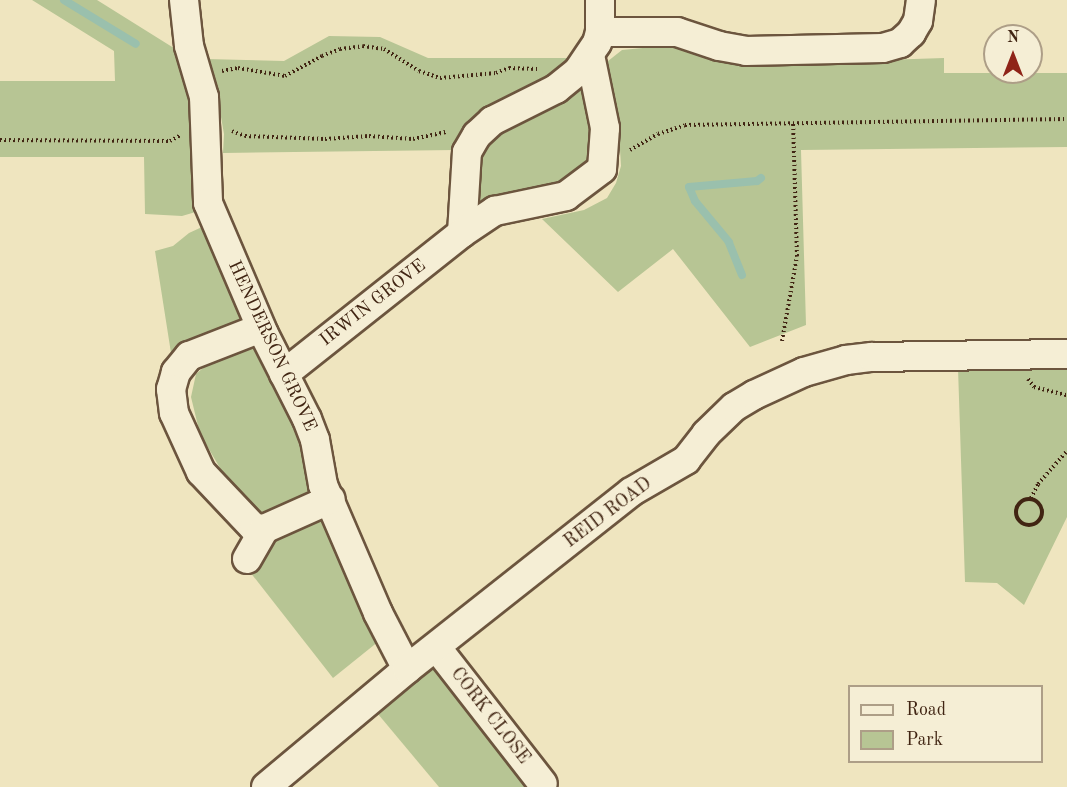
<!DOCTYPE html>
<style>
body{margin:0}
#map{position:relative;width:1067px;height:787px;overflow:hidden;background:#efe5bf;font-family:"Old Standard TT",serif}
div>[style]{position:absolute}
.green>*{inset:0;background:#b7c594}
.stream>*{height:8px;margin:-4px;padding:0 4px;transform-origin:4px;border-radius:4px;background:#9ac0ad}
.path>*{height:4px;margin-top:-2px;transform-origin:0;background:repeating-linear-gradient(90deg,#412513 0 1.5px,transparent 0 4.5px)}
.path>.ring{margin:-2px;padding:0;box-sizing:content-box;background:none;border:4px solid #412513;border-radius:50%}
.roads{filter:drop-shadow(2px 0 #6c553e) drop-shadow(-2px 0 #6c553e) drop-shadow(0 2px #6c553e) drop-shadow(0 -2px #6c553e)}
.minor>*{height:28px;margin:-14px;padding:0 14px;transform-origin:14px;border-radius:14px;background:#f5eed5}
span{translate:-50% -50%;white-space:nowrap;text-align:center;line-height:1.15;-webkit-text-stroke:4.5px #f5eed5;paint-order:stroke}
.street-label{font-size:18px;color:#412513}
.legend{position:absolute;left:848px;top:685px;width:195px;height:78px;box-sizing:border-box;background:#f5eed5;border:2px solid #ad9e87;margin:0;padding:8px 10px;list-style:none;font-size:18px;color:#412513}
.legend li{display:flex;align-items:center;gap:12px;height:30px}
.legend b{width:30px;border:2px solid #ad9e87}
.north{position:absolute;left:983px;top:24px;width:60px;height:60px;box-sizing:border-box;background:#f5eed5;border:2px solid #ad9e87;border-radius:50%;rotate:0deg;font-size:16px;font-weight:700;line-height:24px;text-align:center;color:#412513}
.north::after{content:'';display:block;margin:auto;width:21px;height:27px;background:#8f2418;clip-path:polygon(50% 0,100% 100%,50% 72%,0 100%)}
</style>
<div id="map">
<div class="green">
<div style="clip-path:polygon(32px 0,97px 0,177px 50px,194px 117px,199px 211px,182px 216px,145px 214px,144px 157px,0 157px,0 81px,115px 81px,114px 51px)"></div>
<div style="clip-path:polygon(329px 36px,380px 37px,428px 58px,572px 58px,539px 85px,503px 99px,476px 117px,455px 150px,223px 153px,224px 134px,218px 100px,206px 59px,284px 61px)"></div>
<div style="clip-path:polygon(674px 45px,760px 64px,944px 58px,944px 73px,1067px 73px,1067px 147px,801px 150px,806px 325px,750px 347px,673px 249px,618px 292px,542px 219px,584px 210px,607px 198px,616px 183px,621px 166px,619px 133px,603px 65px,622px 50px)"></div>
<div style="clip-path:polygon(587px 72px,594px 167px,568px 184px,472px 219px,483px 139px)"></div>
<div style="clip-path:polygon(202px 227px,247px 326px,171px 353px,155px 251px,173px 246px,189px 233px)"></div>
<div style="clip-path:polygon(254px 342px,276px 392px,301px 429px,316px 497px,272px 516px,257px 516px,243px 507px,200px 434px,191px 397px,196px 374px,210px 362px)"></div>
<div style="clip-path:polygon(1067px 366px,1067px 517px,1024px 605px,997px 583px,965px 582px,958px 368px)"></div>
<div style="clip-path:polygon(323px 515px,379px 641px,333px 678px,250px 572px,264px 543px)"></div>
<div style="clip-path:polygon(434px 668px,531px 787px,439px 787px,378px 714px)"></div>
</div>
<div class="stream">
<div style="left:64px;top:0;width:84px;rotate:31.4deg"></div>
<div style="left:742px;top:275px;width:35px;rotate:-112deg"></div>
<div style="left:729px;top:242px;width:53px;rotate:-129.7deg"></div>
<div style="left:695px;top:201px;width:15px;rotate:-113deg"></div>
<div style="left:689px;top:187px;width:68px;rotate:-5deg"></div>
<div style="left:757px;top:181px;width:5px;rotate:-37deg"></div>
</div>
<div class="path">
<div style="left:222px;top:71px;width:16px;rotate:-11deg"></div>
<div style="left:238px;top:68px;width:48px;rotate:9.7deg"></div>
<div style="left:285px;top:76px;width:42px;rotate:-28.4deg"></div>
<div style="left:322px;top:56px;width:19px;rotate:-21deg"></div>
<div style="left:340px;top:49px;width:23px;rotate:-7deg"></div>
<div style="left:363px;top:46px;width:21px;rotate:8deg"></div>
<div style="left:384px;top:49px;width:41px;rotate:32.2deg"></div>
<div style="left:419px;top:71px;width:22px;rotate:18deg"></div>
<div style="left:440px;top:78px;width:56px;rotate:-5.1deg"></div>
<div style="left:496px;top:73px;width:14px;rotate:-21deg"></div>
<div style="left:509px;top:68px;width:28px;rotate:2deg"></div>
<div style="left:232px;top:131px;width:14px;rotate:21deg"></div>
<div style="left:245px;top:136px;width:80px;rotate:2.1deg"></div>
<div style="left:325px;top:139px;width:44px;rotate:-3.9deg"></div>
<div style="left:369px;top:136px;width:44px;rotate:3.9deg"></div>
<div style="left:413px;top:139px;width:35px;rotate:-12deg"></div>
<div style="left:0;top:140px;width:170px;rotate:0.3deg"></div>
<div style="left:170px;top:141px;width:13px;rotate:-29deg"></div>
<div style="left:630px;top:150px;width:32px;rotate:-30deg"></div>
<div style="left:658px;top:134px;width:28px;rotate:-18deg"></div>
<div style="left:685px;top:125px;width:382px;rotate:-0.9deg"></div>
<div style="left:782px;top:341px;width:86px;rotate:-80deg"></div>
<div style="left:797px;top:256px;width:134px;rotate:-91.7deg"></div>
<div style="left:1028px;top:379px;width:10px;rotate:53deg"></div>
<div style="left:1034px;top:387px;width:34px;rotate:14deg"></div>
<div style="left:1031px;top:498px;width:16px;rotate:-63deg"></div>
<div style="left:1038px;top:484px;width:44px;rotate:-48.7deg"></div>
<div class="ring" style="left:1016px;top:499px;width:22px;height:22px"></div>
</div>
<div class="roads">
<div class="minor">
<div style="left:184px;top:0;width:46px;rotate:83.8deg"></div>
<div style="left:189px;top:46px;width:53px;rotate:73.6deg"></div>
<div style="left:204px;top:97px;width:106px;rotate:87.8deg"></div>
<div style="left:208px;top:203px;width:142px;rotate:66.9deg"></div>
<div style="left:264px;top:334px;width:95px;rotate:63.2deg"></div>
<div style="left:307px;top:419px;width:22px;rotate:69deg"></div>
<div style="left:315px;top:440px;width:46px;rotate:79.9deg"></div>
<div style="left:323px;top:485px;width:139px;rotate:66.7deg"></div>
<div style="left:378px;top:613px;width:63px;rotate:62.6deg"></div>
<div style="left:600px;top:32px;width:77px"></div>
<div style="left:677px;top:32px;width:44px;rotate:18.4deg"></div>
<div style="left:719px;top:46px;width:27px;rotate:10deg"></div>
<div style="left:746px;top:51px;width:137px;rotate:-1.3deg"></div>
<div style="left:883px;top:48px;width:18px;rotate:-16deg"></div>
<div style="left:900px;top:43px;width:15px;rotate:-42deg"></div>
<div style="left:911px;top:33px;width:14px;rotate:-60deg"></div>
<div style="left:918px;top:21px;width:21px;rotate:-82deg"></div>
<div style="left:462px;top:233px;width:81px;rotate:-86.5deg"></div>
<div style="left:467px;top:152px;width:20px;rotate:-60deg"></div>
<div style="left:477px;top:135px;width:21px;rotate:-43deg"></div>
<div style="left:492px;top:121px;width:72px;rotate:-26.6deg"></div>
<div style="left:556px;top:89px;width:28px;rotate:-39deg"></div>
<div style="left:578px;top:71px;width:34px;rotate:-56deg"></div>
<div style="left:597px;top:43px;width:11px;rotate:-75deg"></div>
<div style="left:600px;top:32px;width:32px;rotate:-90deg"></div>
<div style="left:261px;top:328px;width:77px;rotate:158.7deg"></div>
<div style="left:189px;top:356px;width:21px;rotate:129deg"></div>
<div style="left:176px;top:372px;width:18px;rotate:106deg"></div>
<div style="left:171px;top:389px;width:24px;rotate:83deg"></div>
<div style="left:174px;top:413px;width:65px;rotate:65.4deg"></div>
<div style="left:201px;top:472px;width:77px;rotate:46.6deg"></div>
<div style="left:254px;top:528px;width:10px;rotate:6deg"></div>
<div style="left:264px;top:529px;width:73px;rotate:-24.1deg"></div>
<div style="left:284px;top:374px;width:227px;rotate:-38.4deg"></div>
<div style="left:462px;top:233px;width:40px;rotate:-34deg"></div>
<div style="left:495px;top:211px;width:73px;rotate:-11.9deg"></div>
<div style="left:566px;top:196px;width:45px;rotate:-36.9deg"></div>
<div style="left:602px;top:169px;width:41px;rotate:-85.8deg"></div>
<div style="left:605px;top:128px;width:75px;rotate:-101.6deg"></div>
<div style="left:247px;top:559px;width:34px;rotate:-60deg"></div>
<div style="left:437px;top:648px;width:172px;rotate:52.1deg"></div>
<div style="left:266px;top:787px;width:184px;rotate:-39.9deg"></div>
<div style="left:407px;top:669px;width:285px;rotate:-38.3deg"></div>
<div style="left:631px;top:492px;width:64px;rotate:-30.2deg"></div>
<div style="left:686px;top:460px;width:33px;rotate:-52deg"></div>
<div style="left:706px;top:434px;width:39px;rotate:-44deg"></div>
<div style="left:734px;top:407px;width:23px;rotate:-31deg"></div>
<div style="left:754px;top:395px;width:55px;rotate:-24.7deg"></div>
<div style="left:804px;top:372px;width:44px;rotate:-15.9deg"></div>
<div style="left:846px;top:360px;width:26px;rotate:-7deg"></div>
<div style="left:872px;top:357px;width:195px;rotate:-0.9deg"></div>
</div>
</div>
<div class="street-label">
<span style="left:373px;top:303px;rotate:-38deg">IRWIN GROVE</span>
<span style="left:272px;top:346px;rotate:65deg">HENDERSON GROVE</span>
<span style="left:608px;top:513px;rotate:-37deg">REID ROAD</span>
<span style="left:490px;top:716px;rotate:52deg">CORK CLOSE</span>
</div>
<ul class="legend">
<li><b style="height:8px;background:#f5eed5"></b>Road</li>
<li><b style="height:16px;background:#b7c594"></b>Park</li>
</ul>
<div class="north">N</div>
</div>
